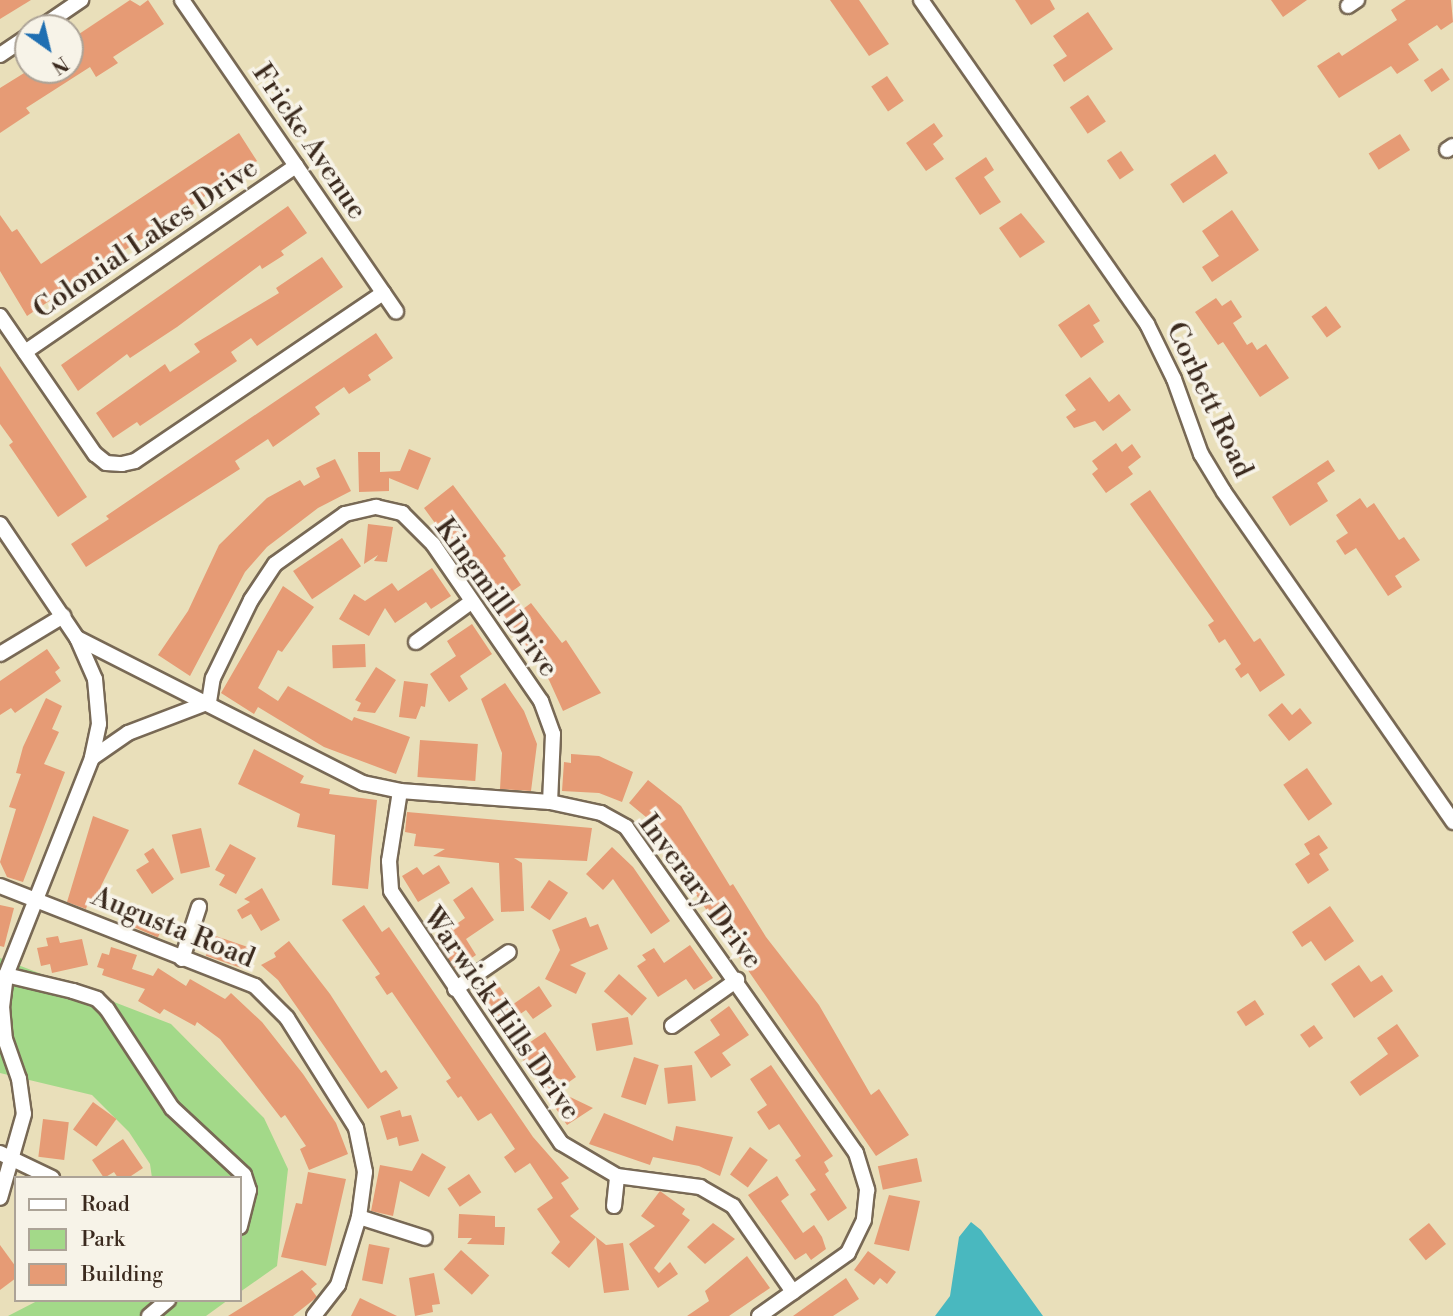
<!DOCTYPE html>
<style>
body{margin:0}
#map{position:relative;width:1453px;height:1316px;overflow:hidden;background:#e9dfba;font-family:"Libre Bodoni",serif}
div>[style]{position:absolute}
.green>*{inset:0;background:#a3d989}
.water>*{inset:0;background:#49b8bf}
.building>*{inset:0;background:#e69b75;transform-origin:0 0}
.roads{filter:drop-shadow(2px 0 #786955) drop-shadow(-2px 0 #786955) drop-shadow(0 2px #786955) drop-shadow(0 -2px #786955)}
.minor>*{height:14px;margin:-7px;padding:0 7px;transform-origin:7px;border-radius:7px;background:#fff}
span{translate:-50% -50%;white-space:nowrap;text-align:center;line-height:1.15;-webkit-text-stroke:7px #f7f3e8;paint-order:stroke}
.street-label{font-size:28px;color:#3b2a1e}
.legend{position:absolute;left:14px;top:1176px;width:228px;height:126px;box-sizing:border-box;background:#f7f3e8;border:2px solid #aca397;margin:0;padding:9px 12px;list-style:none;font-size:21px;color:#3b2a1e}
.legend li{display:flex;align-items:center;gap:14px;height:35px}
.legend b{width:35px;border:2px solid #aca397}
.north{position:absolute;left:14px;top:14px;width:70px;height:70px;box-sizing:border-box;background:#f7f3e8;border:2px solid #aca397;border-radius:50%;rotate:146deg;font-size:19px;font-weight:700;line-height:28px;text-align:center;color:#3b2a1e}
.north::after{content:'';display:block;margin:auto;width:24px;height:32px;background:#1f6fb2;clip-path:polygon(50% 0,100% 100%,50% 72%,0 100%)}
</style>
<div id="map">
<div class="green">
<div style="clip-path:polygon(0 958px,171px 1024px,264px 1118px,288px 1169px,277px 1266px,240px 1292px,240px 1178px,152px 1178px,150px 1164px,129px 1132px,92px 1095px,0 1073px)"></div>
<div style="clip-path:polygon(39px 1300px,228px 1300px,206px 1316px,8px 1316px)"></div>
</div>
<div class="water">
<div style="clip-path:polygon(971px 1222px,981px 1230px,1043px 1316px,935px 1316px,950px 1296px,959px 1237px)"></div>
</div>
<div class="building">
<div style="clip-path:polygon(0 0,31px 0,0 19px)"></div>
<div style="clip-path:polygon(130px 0,140px 6px,148px 0,164px 24px,113px 57px,118px 63px,96px 77px,90px 67px,26px 108px,30px 113px,0 133px,0 88px,29px 70px,70px 70px,70px 40px)"></div>
<div style="clip-path:polygon(830px 0,859px 0,889px 44px,869px 56px)"></div>
<div style="clip-path:polygon(1015px 0,1050px 0,1055px 9px,1031px 25px)"></div>
<div style="clip-path:polygon(1271px 0,1307px 0,1283px 17px)"></div>
<div style="clip-path:polygon(1406px 0,1451px 0,1453px 22px,1441px 30px,1437px 25px,1408px 44px,1419px 60px,1397px 74px,1391px 66px,1339px 98px,1317px 66px,1339px 52px,1342px 56px,1397px 20px,1391px 10px)"></div>
<div style="clip-path:polygon(1088px 12px,1113px 49px,1064px 82px,1053px 65px,1067px 56px,1053px 36px)"></div>
<div style="left:1442px;top:68px;width:14px;height:22px;rotate:56deg"></div>
<div style="left:887px;top:76px;width:30px;height:19px;rotate:56deg"></div>
<div style="left:1088px;top:95px;width:32px;height:22px;rotate:56deg"></div>
<div style="clip-path:polygon(934px 123px,943px 136px,933px 144px,944px 159px,926px 171px,906px 143px)"></div>
<div style="clip-path:polygon(239px 133px,257px 161px,27px 316px,0 271px,0 215px,12px 232px,17px 229px,41px 264px)"></div>
<div style="left:1400px;top:134px;width:19px;height:37px;rotate:58deg"></div>
<div style="left:1121px;top:151px;width:23px;height:17px;rotate:56deg"></div>
<div style="left:1215px;top:154px;width:23px;height:54px;rotate:56deg"></div>
<div style="clip-path:polygon(986px 157px,994px 170px,984px 177px,1001px 202px,980px 215px,955px 178px)"></div>
<div style="clip-path:polygon(288px 206px,307px 233px,281px 251px,284px 255px,262px 269px,260px 265px,177px 327px,130px 358px,127px 354px,78px 391px,61px 365px)"></div>
<div style="clip-path:polygon(1232px 210px,1259px 250px,1212px 282px,1202px 267px,1219px 256px,1202px 231px)"></div>
<div style="clip-path:polygon(1021px 213px,1045px 242px,1020px 258px,999px 228px)"></div>
<div style="clip-path:polygon(322px 257px,343px 287px,257px 346px,251px 338px,231px 352px,237px 361px,140px 426px,137px 422px,113px 438px,96px 413px,165px 364px,170px 372px,200px 352px,194px 344px,279px 293px,276px 288px)"></div>
<div style="clip-path:polygon(1216px 298px,1222px 306px,1231px 300px,1242px 317px,1233px 323px,1247px 345px,1252px 342px,1257px 350px,1266px 344px,1289px 378px,1260px 397px,1223px 342px,1218px 345px,1195px 312px)"></div>
<div style="clip-path:polygon(1089px 304px,1100px 321px,1093px 325px,1104px 342px,1081px 358px,1058px 325px)"></div>
<div style="left:1326px;top:306px;width:26px;height:18px;rotate:54deg"></div>
<div style="clip-path:polygon(376px 333px,393px 358px,368px 375px,371px 380px,349px 394px,344px 387px,315px 407px,320px 414px,273px 447px,268px 439px,235px 461px,240px 469px,86px 567px,71px 544px,109px 519px,106px 516px)"></div>
<div style="clip-path:polygon(0 366px,87px 497px,58px 517px,9px 445px,13px 442px,0 424px)"></div>
<div style="clip-path:polygon(1090px 377px,1109px 402px,1119px 394px,1131px 410px,1103px 431px,1095px 421px,1074px 428px,1066px 417px,1076px 410px,1065px 395px)"></div>
<div style="clip-path:polygon(1116px 443px,1122px 452px,1132px 444px,1141px 457px,1128px 467px,1133px 474px,1106px 493px,1092px 474px,1098px 469px,1092px 461px)"></div>
<div style="clip-path:polygon(409px 449px,431px 458px,418px 490px,389px 478px,389px 491px,359px 492px,358px 452px,380px 452px,380px 472px,400px 471px)"></div>
<div style="clip-path:polygon(335px 459px,351px 491px,318px 508px,267px 547px,245px 572px,190px 676px,158px 655px,188px 611px,219px 545px,267px 498px,300px 480px,304px 486px,320px 477px,316px 468px)"></div>
<div style="clip-path:polygon(1328px 460px,1335px 471px,1317px 483px,1328px 501px,1290px 526px,1272px 497px)"></div>
<div style="clip-path:polygon(453px 485px,506px 556px,503px 558px,521px 585px,511px 592px,523px 609px,531px 603px,562px 643px,566px 640px,601px 693px,563px 711px,549px 680px,424px 508px)"></div>
<div style="clip-path:polygon(1150px 490px,1254px 642px,1260px 638px,1285px 675px,1260px 692px,1248px 673px,1241px 678px,1235px 669px,1241px 664px,1225px 639px,1219px 643px,1208px 625px,1214px 621px,1130px 504px)"></div>
<div style="clip-path:polygon(1360px 498px,1367px 508px,1374px 503px,1399px 540px,1404px 537px,1420px 560px,1395px 576px,1402px 587px,1388px 596px,1356px 548px,1345px 555px,1336px 541px,1348px 533px,1336px 515px)"></div>
<div style="clip-path:polygon(368px 524px,393px 527px,387px 562px,374px 561px,378px 555px,364px 564px)"></div>
<div style="left:342px;top:538px;width:34px;height:59px;rotate:56deg"></div>
<div style="clip-path:polygon(432px 568px,451px 596px,431px 609px,426px 602px,395px 623px,385px 608px,369px 636px,339px 619px,354px 594px,365px 601px,392px 583px,398px 591px)"></div>
<div style="clip-path:polygon(283px 586px,314px 607px,282px 652px,278px 650px,258px 688px,278px 701px,288px 686px,352px 721px,354px 717px,410px 737px,396px 774px,324px 747px,258px 707px,254px 714px,221px 693px)"></div>
<div style="clip-path:polygon(472px 624px,492px 654px,460px 676px,468px 689px,449px 702px,430px 674px,456px 656px,447px 641px)"></div>
<div style="left:365px;top:644px;width:23px;height:33px;rotate:88deg"></div>
<div style="clip-path:polygon(47px 649px,60px 668px,55px 672px,61px 681px,15px 713px,11px 708px,0 715px,0 681px)"></div>
<div style="clip-path:polygon(376px 667px,396px 680px,375px 713px,357px 711px,361px 703px,355px 700px)"></div>
<div style="clip-path:polygon(404px 681px,428px 684px,425px 707px,421px 706px,416px 719px,399px 717px)"></div>
<div style="clip-path:polygon(505px 683px,524px 711px,537px 744px,531px 791px,500px 789px,502px 753px,481px 699px)"></div>
<div style="clip-path:polygon(46px 698px,62px 706px,52px 729px,59px 732px,44px 764px,65px 772px,23px 882px,7px 877px,0 862px,16px 809px,9px 807px,21px 774px,16px 773px,23px 747px)"></div>
<div style="clip-path:polygon(1282px 703px,1292px 715px,1300px 708px,1312px 723px,1289px 741px,1268px 715px)"></div>
<div style="left:420px;top:740px;width:58px;height:37px;rotate:4deg"></div>
<div style="clip-path:polygon(254px 749px,304px 776px,300px 783px,330px 789px,329px 794px,377px 800px,368px 889px,332px 885px,335px 835px,297px 827px,300px 814px,238px 784px)"></div>
<div style="clip-path:polygon(571px 754px,599px 756px,633px 772px,622px 802px,599px 793px,562px 791px,564px 762px,571px 763px)"></div>
<div style="left:1307px;top:768px;width:44px;height:29px;rotate:55deg"></div>
<div style="clip-path:polygon(648px 780px,681px 806px,730px 886px,733px 884px,766px 937px,819px 1005px,871px 1095px,879px 1089px,909px 1135px,876px 1156px,679px 870px,673px 874px,662px 856px,665px 854px,647px 826px,652px 822px,629px 803px)"></div>
<div style="clip-path:polygon(407px 812px,592px 828px,587px 861px,514px 858px,522px 863px,524px 911px,501px 912px,499px 863px,433px 856px,445px 849px,414px 846px,416px 834px,405px 832px)"></div>
<div style="clip-path:polygon(93px 816px,129px 830px,101px 886px,99px 905px,88px 902px,86px 909px,67px 902px)"></div>
<div style="left:201px;top:828px;width:40px;height:30px;rotate:77deg"></div>
<div style="clip-path:polygon(1319px 835px,1328px 848px,1319px 854px,1329px 870px,1308px 884px,1295px 864px,1310px 854px,1304px 844px)"></div>
<div style="clip-path:polygon(230px 844px,256px 858px,236px 894px,219px 885px,225px 875px,215px 870px)"></div>
<div style="clip-path:polygon(612px 847px,633px 867px,670px 921px,651px 934px,613px 879px,603px 890px,586px 874px)"></div>
<div style="clip-path:polygon(153px 848px,174px 879px,152px 894px,136px 870px,149px 862px,144px 854px)"></div>
<div style="clip-path:polygon(439px 865px,450px 883px,418px 902px,402px 876px,417px 867px,423px 875px)"></div>
<div style="left:549px;top:880px;width:23px;height:33px;rotate:34deg"></div>
<div style="clip-path:polygon(472px 887px,494px 920px,466px 939px,476px 955px,455px 969px,435px 939px,465px 918px,453px 900px)"></div>
<div style="clip-path:polygon(262px 888px,280px 920px,261px 931px,251px 914px,242px 919px,237px 910px,250px 902px,244px 899px)"></div>
<div style="left:133px;top:904px;width:36px;height:21px;rotate:23deg"></div>
<div style="clip-path:polygon(0 905px,14px 908px,4px 947px,0 946px)"></div>
<div style="clip-path:polygon(364px 905px,382px 932px,389px 927px,533px 1137px,569px 1178px,561px 1183px,579px 1209px,570px 1216px,596px 1237px,569px 1268px,551px 1253px,560px 1242px,537px 1209px,553px 1198px,530px 1163px,515px 1173px,504px 1157px,515px 1149px,491px 1113px,478px 1121px,461px 1096px,458px 1098px,446px 1081px,451px 1078px,392px 992px,387px 995px,375px 977px,380px 974px,342px 920px)"></div>
<div style="clip-path:polygon(1330px 906px,1354px 941px,1325px 961px,1311px 941px,1302px 947px,1292px 932px)"></div>
<div style="clip-path:polygon(586px 917px,590px 927px,598px 924px,608px 949px,570px 965px,586px 973px,576px 994px,545px 979px,560px 950px,552px 930px)"></div>
<div style="left:213px;top:935px;width:39px;height:22px;rotate:19deg"></div>
<div style="clip-path:polygon(58px 936px,60px 943px,82px 939px,88px 965px,52px 973px,50px 964px,41px 966px,37px 948px,48px 946px,46px 938px)"></div>
<div style="clip-path:polygon(289px 941px,330px 994px,381px 1073px,386px 1070px,398px 1088px,368px 1109px,278px 980px,261px 965px,276px 957px,274px 953px)"></div>
<div style="clip-path:polygon(690px 945px,713px 978px,694px 990px,686px 979px,658px 997px,637px 966px,646px 960px,642px 955px,654px 948px,664px 963px)"></div>
<div style="clip-path:polygon(111px 947px,137px 955px,132px 969px,153px 976px,158px 968px,186px 986px,190px 979px,225px 999px,231px 993px,262px 1022px,303px 1074px,336px 1123px,348px 1154px,309px 1170px,300px 1149px,306px 1146px,285px 1115px,281px 1118px,220px 1039px,197px 1022px,195px 1026px,164px 1009px,160px 1014px,138px 1001px,145px 989px,102px 975px,104px 969px,97px 967px,102px 953px,109px 955px)"></div>
<div style="clip-path:polygon(1359px 965px,1371px 982px,1382px 975px,1393px 991px,1354px 1018px,1331px 984px)"></div>
<div style="left:619px;top:974px;width:37px;height:23px;rotate:41deg"></div>
<div style="clip-path:polygon(497px 983px,512px 1005px,539px 986px,552px 1006px,533px 1019px,526px 1010px,500px 1028px,478px 996px)"></div>
<div style="left:1255px;top:1000px;width:17px;height:22px;rotate:57deg"></div>
<div style="clip-path:polygon(729px 1006px,749px 1035px,722px 1053px,731px 1065px,711px 1078px,694px 1052px,720px 1035px,710px 1020px)"></div>
<div style="left:628px;top:1017px;width:28px;height:37px;rotate:80deg"></div>
<div style="clip-path:polygon(1397px 1024px,1419px 1056px,1360px 1096px,1350px 1082px,1388px 1054px,1377px 1038px)"></div>
<div style="left:1314px;top:1025px;width:16px;height:17px;rotate:55deg"></div>
<div style="clip-path:polygon(545px 1032px,576px 1077px,569px 1082px,547px 1075px,543px 1084px,593px 1108px,567px 1125px,517px 1051px)"></div>
<div style="left:634px;top:1057px;width:26px;height:42px;rotate:18deg"></div>
<div style="left:692px;top:1065px;width:36px;height:28px;rotate:84deg"></div>
<div style="clip-path:polygon(771px 1065px,833px 1156px,824px 1162px,829px 1171px,825px 1174px,847px 1208px,828px 1221px,810px 1194px,816px 1190px,795px 1160px,801px 1156px,779px 1124px,769px 1130px,757px 1112px,767px 1105px,750px 1079px)"></div>
<div style="left:93px;top:1102px;width:29px;height:34px;rotate:36deg"></div>
<div style="clip-path:polygon(400px 1110px,402px 1117px,411px 1115px,419px 1141px,399px 1146px,397px 1137px,387px 1140px,380px 1116px)"></div>
<div style="clip-path:polygon(604px 1113px,673px 1141px,676px 1126px,733px 1137px,720px 1176px,699px 1166px,653px 1157px,650px 1165px,589px 1144px)"></div>
<div style="left:43px;top:1119px;width:26px;height:38px;rotate:7deg"></div>
<div style="clip-path:polygon(123px 1139px,143px 1168px,128px 1178px,118px 1178px,114px 1172px,104px 1178px,92px 1160px)"></div>
<div style="left:750px;top:1147px;width:22px;height:34px;rotate:36deg"></div>
<div style="clip-path:polygon(422px 1153px,446px 1167px,429px 1197px,400px 1181px,393px 1216px,371px 1211px,380px 1165px,412px 1171px)"></div>
<div style="left:917px;top:1158px;width:24px;height:40px;rotate:78deg"></div>
<div style="clip-path:polygon(308px 1172px,346px 1179px,326px 1266px,281px 1257px,296px 1203px,302px 1204px)"></div>
<div style="left:469px;top:1174px;width:22px;height:26px;rotate:56deg"></div>
<div style="clip-path:polygon(777px 1176px,789px 1195px,781px 1201px,803px 1233px,814px 1225px,822px 1237px,826px 1249px,811px 1260px,806px 1253px,795px 1260px,748px 1195px)"></div>
<div style="clip-path:polygon(660px 1191px,685px 1209px,682px 1214px,690px 1220px,654px 1268px,659px 1273px,670px 1262px,678px 1274px,658px 1288px,629px 1244px,655px 1226px,641px 1216px)"></div>
<div style="clip-path:polygon(889px 1195px,920px 1201px,909px 1251px,874px 1244px)"></div>
<div style="clip-path:polygon(459px 1214px,495px 1216px,495px 1227px,505px 1227px,504px 1245px,467px 1244px,472px 1238px,458px 1238px)"></div>
<div style="clip-path:polygon(713px 1223px,735px 1239px,705px 1264px,687px 1247px)"></div>
<div style="left:1429px;top:1223px;width:27px;height:26px;rotate:51deg"></div>
<div style="clip-path:polygon(596px 1237px,606px 1245px,623px 1243px,629px 1290px,604px 1293px)"></div>
<div style="left:369px;top:1244px;width:21px;height:37px;rotate:11deg"></div>
<div style="clip-path:polygon(0 1245px,16px 1267px,16px 1278px,0 1290px)"></div>
<div style="left:461px;top:1250px;width:38px;height:26px;rotate:42deg"></div>
<div style="clip-path:polygon(868px 1251px,896px 1272px,887px 1284px,880px 1278px,874px 1285px,854px 1270px)"></div>
<div style="clip-path:polygon(747px 1256px,770px 1288px,729px 1316px,687px 1316px,709px 1301px,705px 1291px)"></div>
<div style="clip-path:polygon(302px 1270px,317px 1284px,311px 1289px,317px 1297px,293px 1316px,228px 1316px)"></div>
<div style="clip-path:polygon(434px 1273px,440px 1304px,432px 1305px,433px 1312px,415px 1316px,409px 1278px)"></div>
<div style="clip-path:polygon(846px 1278px,859px 1299px,833px 1316px,793px 1316px)"></div>
<div style="clip-path:polygon(360px 1298px,397px 1316px,351px 1316px)"></div>
</div>
<div class="roads">
<div class="minor">
<div style="left:182px;top:0;width:378px;rotate:55.5deg"></div>
<div style="left:921px;top:0;width:395px;rotate:55.1deg"></div>
<div style="left:1147px;top:324px;width:61px;rotate:63.9deg"></div>
<div style="left:1174px;top:379px;width:80px;rotate:70.2deg"></div>
<div style="left:1201px;top:454px;width:44px;rotate:58.8deg"></div>
<div style="left:1224px;top:492px;width:402px;rotate:55.2deg"></div>
<div style="left:1348px;top:6px;width:11px;rotate:-34deg"></div>
<div style="left:40px;top:28px;width:50px;rotate:-34.3deg"></div>
<div style="left:0;top:55px;width:34px;rotate:-34deg"></div>
<div style="left:1447px;top:150px;width:7px;rotate:-34deg"></div>
<div style="left:0;top:316px;width:168px;rotate:55.5deg"></div>
<div style="left:95px;top:454px;width:14px;rotate:39deg"></div>
<div style="left:106px;top:463px;width:16px;rotate:4deg"></div>
<div style="left:122px;top:464px;width:13px;rotate:-13deg"></div>
<div style="left:135px;top:461px;width:300px;rotate:-34.1deg"></div>
<div style="left:25px;top:352px;width:329px;rotate:-34.5deg"></div>
<div style="left:0;top:524px;width:138px;rotate:56deg"></div>
<div style="left:77px;top:638px;width:45px;rotate:66.3deg"></div>
<div style="left:95px;top:679px;width:45px;rotate:84.9deg"></div>
<div style="left:99px;top:724px;width:35px;rotate:102deg"></div>
<div style="left:92px;top:758px;width:233px;rotate:111.6deg"></div>
<div style="left:6px;top:975px;width:31px;rotate:97deg"></div>
<div style="left:2px;top:1006px;width:33px;rotate:85deg"></div>
<div style="left:5px;top:1039px;width:42px;rotate:70.7deg"></div>
<div style="left:19px;top:1079px;width:35px;rotate:82deg"></div>
<div style="left:24px;top:1114px;width:87px;rotate:105.9deg"></div>
<div style="left:77px;top:638px;width:321px;rotate:26.9deg"></div>
<div style="left:363px;top:783px;width:38px;rotate:12deg"></div>
<div style="left:400px;top:791px;width:150px;rotate:4.2deg"></div>
<div style="left:550px;top:802px;width:52px;rotate:12.2deg"></div>
<div style="left:601px;top:813px;width:29px;rotate:29deg"></div>
<div style="left:626px;top:827px;width:399px;rotate:54.8deg"></div>
<div style="left:856px;top:1153px;width:39px;rotate:73deg"></div>
<div style="left:867px;top:1190px;width:30px;rotate:96deg"></div>
<div style="left:864px;top:1220px;width:37px;rotate:116deg"></div>
<div style="left:848px;top:1253px;width:109px;rotate:144.7deg"></div>
<div style="left:416px;top:642px;width:68px;rotate:-36deg"></div>
<div style="left:0;top:654px;width:74px;rotate:-31.1deg"></div>
<div style="left:92px;top:758px;width:44px;rotate:-34.8deg"></div>
<div style="left:128px;top:733px;width:87px;rotate:-20.9deg"></div>
<div style="left:209px;top:702px;width:24px;rotate:-81deg"></div>
<div style="left:213px;top:678px;width:87px;rotate:-64deg"></div>
<div style="left:251px;top:600px;width:43px;rotate:-56.3deg"></div>
<div style="left:275px;top:564px;width:86px;rotate:-35.5deg"></div>
<div style="left:345px;top:514px;width:32px;rotate:-13deg"></div>
<div style="left:376px;top:507px;width:27px;rotate:13deg"></div>
<div style="left:402px;top:513px;width:44px;rotate:45deg"></div>
<div style="left:433px;top:544px;width:191px;rotate:55.5deg"></div>
<div style="left:541px;top:701px;width:35px;rotate:70deg"></div>
<div style="left:553px;top:734px;width:68px;rotate:92.5deg"></div>
<div style="left:400px;top:791px;width:71px;rotate:98.9deg"></div>
<div style="left:389px;top:861px;width:30px;rotate:86deg"></div>
<div style="left:391px;top:891px;width:304px;rotate:56deg"></div>
<div style="left:561px;top:1143px;width:65px;rotate:30.5deg"></div>
<div style="left:617px;top:1176px;width:84px;rotate:7.5deg"></div>
<div style="left:700px;top:1187px;width:38px;rotate:30deg"></div>
<div style="left:733px;top:1206px;width:105px;rotate:55.1deg"></div>
<div style="left:0;top:886px;width:274px;rotate:21.4deg"></div>
<div style="left:255px;top:986px;width:45px;rotate:45deg"></div>
<div style="left:287px;top:1018px;width:130px;rotate:57.9deg"></div>
<div style="left:356px;top:1128px;width:45px;rotate:78.4deg"></div>
<div style="left:365px;top:1172px;width:45px;rotate:97.6deg"></div>
<div style="left:359px;top:1217px;width:71px;rotate:107.2deg"></div>
<div style="left:338px;top:1285px;width:39px;rotate:128deg"></div>
<div style="left:182px;top:959px;width:55px;rotate:-71.9deg"></div>
<div style="left:6px;top:975px;width:69px;rotate:13.4deg"></div>
<div style="left:73px;top:991px;width:25px;rotate:18deg"></div>
<div style="left:97px;top:999px;width:14px;rotate:45deg"></div>
<div style="left:107px;top:1009px;width:118px;rotate:56.7deg"></div>
<div style="left:172px;top:1108px;width:98px;rotate:42.9deg"></div>
<div style="left:244px;top:1175px;width:16px;rotate:72deg"></div>
<div style="left:249px;top:1190px;width:38px;rotate:104deg"></div>
<div style="left:455px;top:989px;width:65px;rotate:-34.4deg"></div>
<div style="left:672px;top:1026px;width:80px;rotate:-35.3deg"></div>
<div style="left:0;top:1153px;width:58px;rotate:25.7deg"></div>
<div style="left:614px;top:1206px;width:30px;rotate:-84deg"></div>
<div style="left:359px;top:1217px;width:69px;rotate:17.7deg"></div>
<div style="left:149px;top:1316px;width:25px;rotate:-40deg"></div>
</div>
</div>
<div class="street-label">
<span style="left:309px;top:142px;rotate:56deg">Fricke Avenue</span>
<span style="left:146px;top:239px;rotate:-34deg">Colonial Lakes Drive</span>
<span style="left:1209px;top:400px;rotate:65deg">Corbett Road</span>
<span style="left:496px;top:598px;rotate:54deg">Kingmill Drive</span>
<span style="left:700px;top:892px;rotate:53deg">Inverary Drive</span>
<span style="left:173px;top:928px;rotate:22deg">Augusta Road</span>
<span style="left:501px;top:1014px;rotate:55deg">Warwick Hills Drive</span>
</div>
<ul class="legend">
<li><b style="height:9px;background:#fff"></b>Road</li>
<li><b style="height:19px;background:#a3d989"></b>Park</li>
<li><b style="height:19px;background:#e69b75"></b>Building</li>
</ul>
<div class="north">N</div>
</div>
